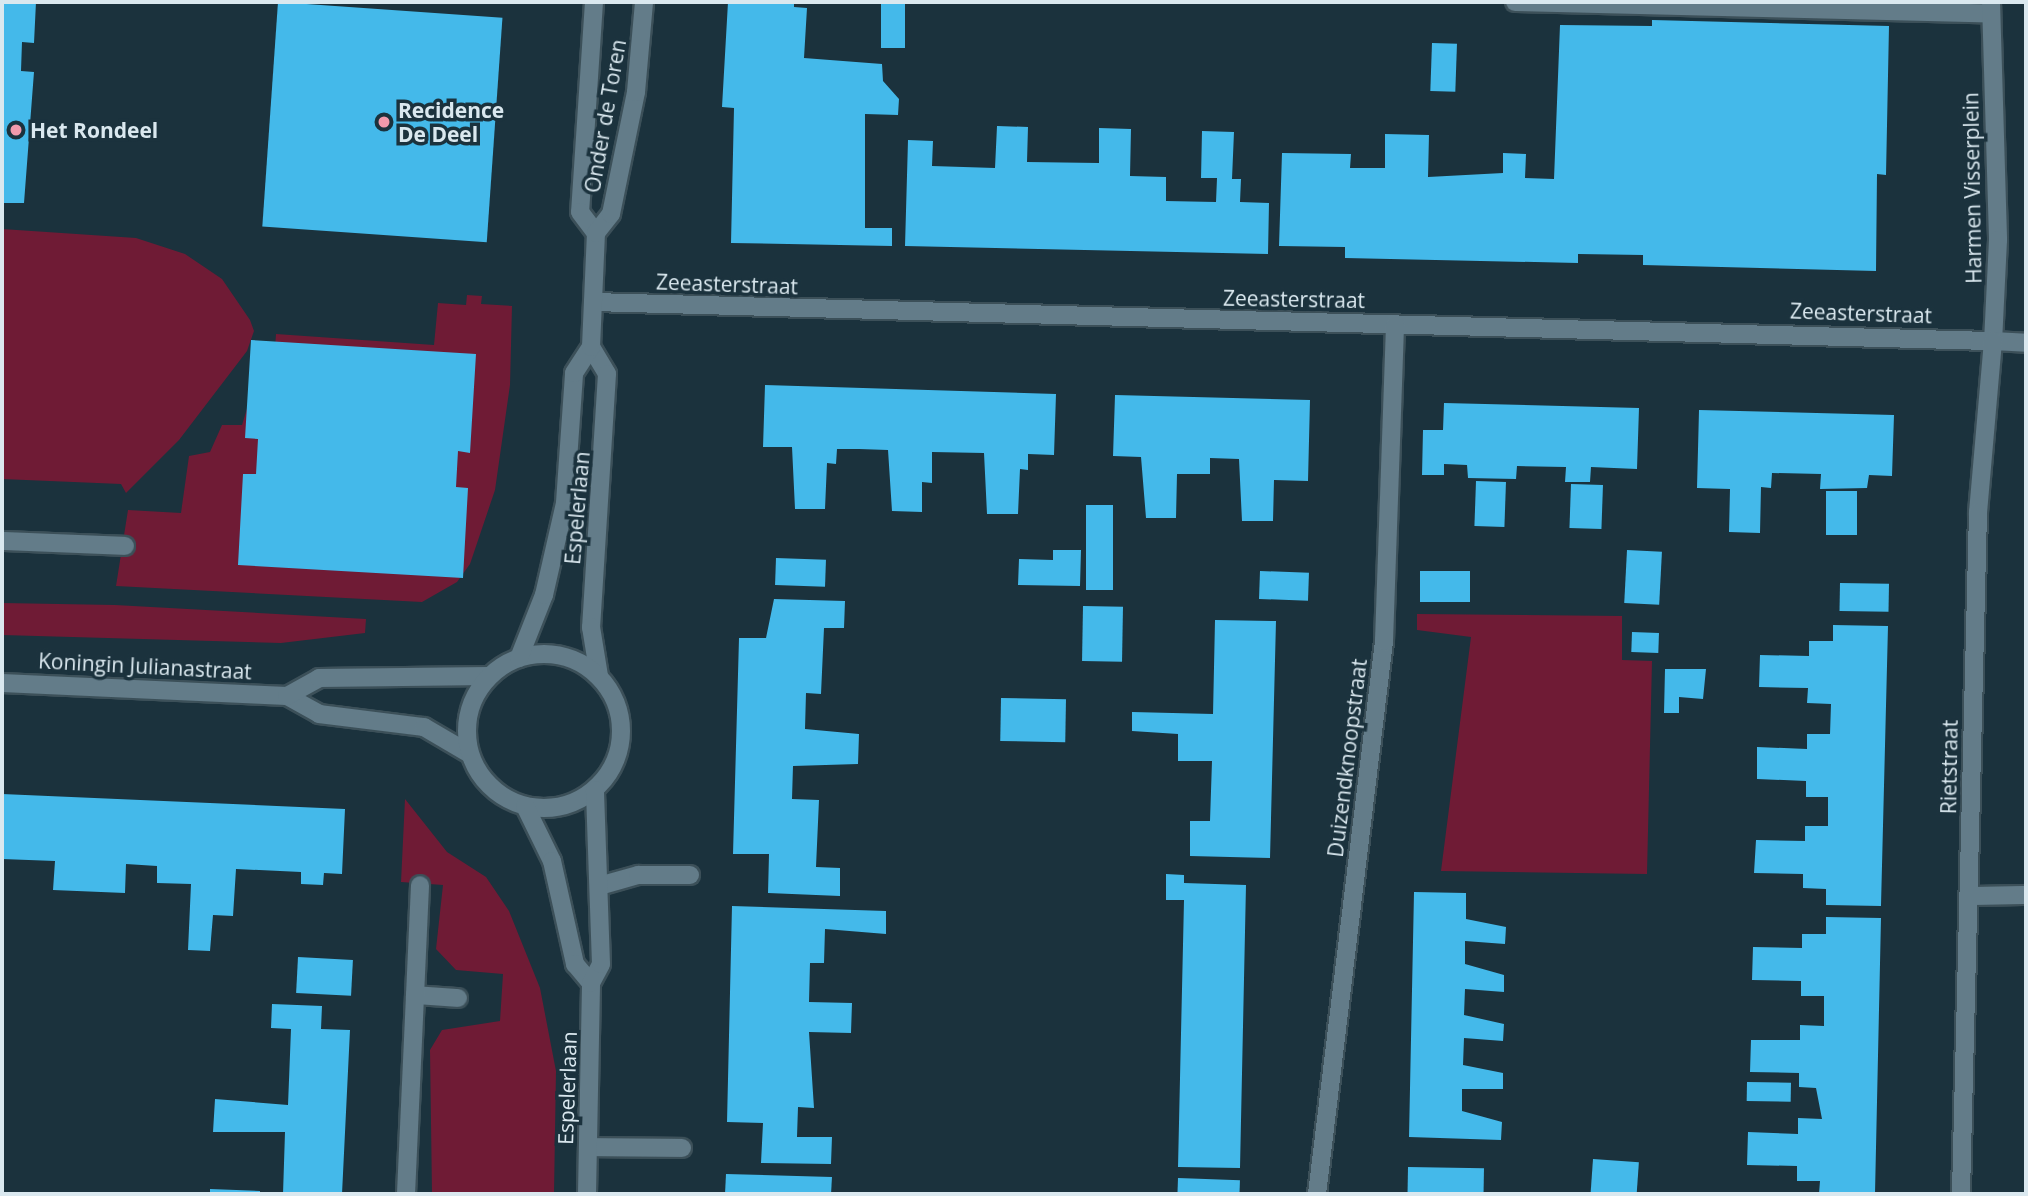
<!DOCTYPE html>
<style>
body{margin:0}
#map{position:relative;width:2028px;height:1196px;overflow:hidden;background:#1b323d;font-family:"Open Sans",sans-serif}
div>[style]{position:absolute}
.green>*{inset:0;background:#6f1b35}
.building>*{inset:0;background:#44b9ea;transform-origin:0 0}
.roads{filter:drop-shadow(2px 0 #3c5059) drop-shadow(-2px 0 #3c5059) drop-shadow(0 2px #3c5059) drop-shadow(0 -2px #3c5059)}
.service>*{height:18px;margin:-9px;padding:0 9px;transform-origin:9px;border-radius:9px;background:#637c89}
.minor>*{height:18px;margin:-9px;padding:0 9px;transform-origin:9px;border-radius:9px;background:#637c89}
.tertiary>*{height:18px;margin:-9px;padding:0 9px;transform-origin:9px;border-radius:9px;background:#637c89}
.secondary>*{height:18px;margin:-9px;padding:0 9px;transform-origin:9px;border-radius:9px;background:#637c89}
.secondary>.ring{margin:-9px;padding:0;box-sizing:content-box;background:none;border:18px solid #637c89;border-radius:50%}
.dots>*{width:19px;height:19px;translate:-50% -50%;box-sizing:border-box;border:4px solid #1b323d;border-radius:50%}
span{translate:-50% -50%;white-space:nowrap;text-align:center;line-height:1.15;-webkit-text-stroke:7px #1b323d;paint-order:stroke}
.poi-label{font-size:21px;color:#dae8ef;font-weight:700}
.left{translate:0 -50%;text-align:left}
.street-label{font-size:21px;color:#dae8ef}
.frame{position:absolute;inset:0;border:4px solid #dae8ef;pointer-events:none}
</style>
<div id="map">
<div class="green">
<div style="clip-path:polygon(2px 229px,136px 238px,185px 254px,222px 279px,250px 320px,254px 331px,247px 351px,179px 440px,126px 493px,121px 484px,2px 479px)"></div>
<div style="clip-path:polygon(467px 295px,482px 296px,481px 304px,512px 306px,510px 385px,495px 490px,470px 564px,457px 582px,422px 602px,116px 586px,128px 510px,181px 513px,189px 456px,210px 452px,222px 425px,242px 425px,248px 405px,272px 389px,276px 334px,434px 345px,438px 303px,466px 305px)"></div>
<div style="clip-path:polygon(2px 603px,115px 605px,366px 619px,365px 633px,281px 643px,2px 635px)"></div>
<div style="clip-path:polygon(1417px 614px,1622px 616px,1622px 660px,1652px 661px,1647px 874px,1441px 871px,1471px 637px,1417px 630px)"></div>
<div style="clip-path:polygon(405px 799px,447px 852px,486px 877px,509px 911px,540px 988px,556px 1071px,554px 1194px,432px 1194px,430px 1050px,442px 1030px,500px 1021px,503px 974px,456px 970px,436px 949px,443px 885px,401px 882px)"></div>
</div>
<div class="building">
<div style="clip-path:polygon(2px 2px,36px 2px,34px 43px,22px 42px,21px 71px,34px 72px,24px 203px,2px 203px)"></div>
<div style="left:278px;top:2px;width:225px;height:225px;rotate:4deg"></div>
<div style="clip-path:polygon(728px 2px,794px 2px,794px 7px,807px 8px,804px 58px,882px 64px,883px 81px,899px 99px,898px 115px,865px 114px,865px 228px,892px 228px,892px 246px,731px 243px,734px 108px,722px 107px)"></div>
<div style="left:881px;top:2px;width:24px;height:46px"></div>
<div style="clip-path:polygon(1652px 20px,1889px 26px,1886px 175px,1877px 174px,1876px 271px,1643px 265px,1643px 255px,1578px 254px,1578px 263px,1345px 258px,1345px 247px,1279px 246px,1282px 153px,1351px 154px,1350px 168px,1385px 168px,1385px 134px,1429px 135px,1428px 177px,1503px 173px,1503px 153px,1526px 154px,1525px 178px,1554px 179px,1560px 25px,1652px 26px)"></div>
<div style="left:1432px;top:43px;width:25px;height:48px;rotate:2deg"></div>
<div style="clip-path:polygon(997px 126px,1028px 127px,1027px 162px,1099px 163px,1099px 128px,1131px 129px,1130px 176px,1166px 177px,1166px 201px,1216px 202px,1217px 178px,1201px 178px,1202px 131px,1234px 132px,1232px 179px,1241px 179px,1240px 202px,1269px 203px,1268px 254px,905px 246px,908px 140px,933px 141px,932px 166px,995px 168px)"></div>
<div style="clip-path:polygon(251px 340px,476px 354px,470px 453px,458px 451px,456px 487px,468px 488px,463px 578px,238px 565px,243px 474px,256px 474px,258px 439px,245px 438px)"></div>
<div style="clip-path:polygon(765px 385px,1056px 394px,1054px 455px,1028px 454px,1028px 470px,1020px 469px,1018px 514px,987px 514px,984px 453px,932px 452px,932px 483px,922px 482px,922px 512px,892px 511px,888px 450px,859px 449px,837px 449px,836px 464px,827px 463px,825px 509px,795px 509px,792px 447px,763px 447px)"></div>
<div style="clip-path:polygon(1115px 395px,1310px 400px,1308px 481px,1274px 480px,1273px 521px,1242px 521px,1239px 459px,1210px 458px,1210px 474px,1177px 474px,1176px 518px,1146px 518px,1141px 457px,1113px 456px)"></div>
<div style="clip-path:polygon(1444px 403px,1639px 408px,1637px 469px,1591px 467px,1590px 482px,1565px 482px,1566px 467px,1517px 466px,1516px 479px,1468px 478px,1467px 465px,1444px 464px,1444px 475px,1422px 475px,1423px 430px,1443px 430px)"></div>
<div style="clip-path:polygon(1699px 410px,1894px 415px,1892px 476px,1869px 475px,1867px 488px,1820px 489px,1821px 474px,1772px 473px,1771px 488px,1761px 487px,1760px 533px,1729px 532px,1730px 489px,1697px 488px)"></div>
<div style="left:1476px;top:481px;width:30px;height:45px;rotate:2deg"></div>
<div style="left:1571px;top:484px;width:32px;height:44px;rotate:2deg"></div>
<div style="left:1826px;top:491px;width:31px;height:44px"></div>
<div style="left:1086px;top:505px;width:27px;height:85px"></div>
<div style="clip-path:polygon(1053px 550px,1081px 550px,1080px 586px,1018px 585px,1019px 559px,1053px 560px)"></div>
<div style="left:1627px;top:550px;width:35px;height:53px;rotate:3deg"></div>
<div style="left:776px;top:558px;width:50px;height:27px;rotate:2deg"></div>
<div style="left:1260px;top:571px;width:49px;height:28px;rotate:2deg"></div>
<div style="left:1420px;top:571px;width:50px;height:31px"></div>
<div style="left:1840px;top:583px;width:49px;height:28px;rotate:1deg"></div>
<div style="clip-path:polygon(774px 599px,845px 601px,844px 628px,824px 628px,821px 694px,806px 693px,805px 729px,859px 734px,858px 764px,793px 766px,792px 799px,819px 800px,816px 867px,840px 868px,840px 896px,768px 893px,769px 854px,733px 854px,739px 638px,766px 638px)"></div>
<div style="left:1083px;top:606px;width:40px;height:55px;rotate:1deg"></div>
<div style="clip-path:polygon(1215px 620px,1276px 621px,1270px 858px,1190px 856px,1190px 821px,1210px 821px,1212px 761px,1178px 761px,1178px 734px,1132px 731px,1132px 712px,1213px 714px)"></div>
<div style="clip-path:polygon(1833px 625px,1888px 626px,1881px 906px,1826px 905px,1826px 889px,1803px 888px,1803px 874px,1754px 873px,1756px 840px,1805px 841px,1805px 826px,1828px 826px,1828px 797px,1806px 797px,1806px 781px,1757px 779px,1757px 747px,1807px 749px,1807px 734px,1830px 734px,1831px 704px,1807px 703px,1808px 688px,1759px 687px,1760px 655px,1809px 656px,1809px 641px,1833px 641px)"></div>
<div style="left:1632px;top:632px;width:27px;height:20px;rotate:2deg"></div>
<div style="clip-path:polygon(1665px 669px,1706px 669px,1703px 699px,1679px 697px,1679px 713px,1664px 713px)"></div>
<div style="left:1001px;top:698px;width:65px;height:43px;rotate:1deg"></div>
<div style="clip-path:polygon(2px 794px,345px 809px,342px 874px,324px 873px,323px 885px,301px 884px,301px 872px,236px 869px,233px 916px,213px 915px,210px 951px,188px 950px,191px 884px,157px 883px,157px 866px,126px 864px,125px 893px,53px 890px,55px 861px,2px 859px)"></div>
<div style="clip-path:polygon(1166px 874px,1184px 875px,1184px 883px,1246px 885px,1240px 1168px,1178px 1167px,1184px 900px,1166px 900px)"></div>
<div style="clip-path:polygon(1414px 892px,1466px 893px,1466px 919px,1506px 927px,1505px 944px,1465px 941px,1465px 964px,1504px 975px,1504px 992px,1465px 989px,1464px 1015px,1504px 1024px,1503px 1041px,1464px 1038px,1463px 1065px,1503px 1073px,1503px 1089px,1462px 1089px,1462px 1111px,1502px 1122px,1501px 1140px,1409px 1137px)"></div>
<div style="clip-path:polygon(732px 906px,886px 911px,886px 934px,825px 929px,824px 963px,810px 963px,809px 1002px,852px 1003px,851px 1033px,809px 1032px,814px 1108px,798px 1107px,797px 1137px,832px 1137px,831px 1164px,761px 1163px,763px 1123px,727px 1122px)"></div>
<div style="clip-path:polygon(1826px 917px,1881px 918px,1875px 1194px,1819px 1194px,1820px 1181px,1797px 1181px,1797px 1166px,1747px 1165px,1748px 1132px,1798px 1134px,1798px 1118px,1822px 1119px,1816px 1088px,1799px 1087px,1799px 1073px,1750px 1072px,1751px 1040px,1800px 1040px,1800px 1025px,1824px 1026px,1824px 996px,1801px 996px,1801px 981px,1752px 980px,1753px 947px,1802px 948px,1802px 934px,1826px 934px)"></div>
<div style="left:298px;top:957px;width:55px;height:36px;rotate:3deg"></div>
<div style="clip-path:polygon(272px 1004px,322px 1006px,321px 1029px,350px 1030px,342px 1194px,283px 1194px,285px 1132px,213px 1132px,215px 1099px,288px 1105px,291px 1029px,271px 1028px)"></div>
<div style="left:1747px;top:1082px;width:44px;height:19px;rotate:1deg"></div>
<div style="left:1593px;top:1159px;width:46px;height:35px;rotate:4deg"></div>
<div style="left:1408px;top:1167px;width:76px;height:27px;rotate:1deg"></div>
<div style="clip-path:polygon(726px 1174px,832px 1177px,831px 1194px,725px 1194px)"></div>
<div style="left:1178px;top:1178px;width:62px;height:16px;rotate:2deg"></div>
<div style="clip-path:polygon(210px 1189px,260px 1191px,260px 1194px,210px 1194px)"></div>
</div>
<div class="roads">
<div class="service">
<div style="left:1515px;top:2px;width:476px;rotate:1.4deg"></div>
<div style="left:2px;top:541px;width:123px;rotate:2.3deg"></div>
<div style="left:599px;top:886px;width:41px;rotate:-15.8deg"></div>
<div style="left:638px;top:875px;width:52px"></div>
<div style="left:1970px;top:896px;width:56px;rotate:-1deg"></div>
<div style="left:588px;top:1147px;width:94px;rotate:0.6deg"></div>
</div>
<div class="minor">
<div style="left:1991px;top:2px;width:238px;rotate:88.3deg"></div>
<div style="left:1998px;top:240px;width:101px;rotate:92.8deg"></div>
<div style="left:1993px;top:341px;width:33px;rotate:3deg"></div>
<div style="left:593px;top:302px;width:1401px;rotate:1.6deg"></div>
<div style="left:1993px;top:341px;width:172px;rotate:95deg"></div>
<div style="left:1978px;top:512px;width:682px;rotate:91.43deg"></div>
<div style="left:415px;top:995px;width:43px;rotate:4deg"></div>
<div style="left:406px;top:1194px;width:309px;rotate:-87.4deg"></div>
<div style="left:1317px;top:1194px;width:557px;rotate:-83.09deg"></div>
<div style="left:1384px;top:641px;width:317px;rotate:-88deg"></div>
</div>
<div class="tertiary">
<div style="left:2px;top:683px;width:285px;rotate:2.6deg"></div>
<div style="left:287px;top:696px;width:37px;rotate:29deg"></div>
<div style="left:319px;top:714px;width:106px;rotate:7.1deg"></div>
<div style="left:424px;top:727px;width:53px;rotate:30.4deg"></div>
<div style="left:287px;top:696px;width:37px;rotate:-29deg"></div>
<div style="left:319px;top:678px;width:170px;rotate:-0.7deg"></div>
</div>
<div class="secondary">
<div style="left:594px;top:2px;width:210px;rotate:93.8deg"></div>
<div style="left:580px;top:212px;width:26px;rotate:53deg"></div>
<div style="left:591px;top:347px;width:31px;rotate:59deg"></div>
<div style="left:607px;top:374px;width:254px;rotate:93.6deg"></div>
<div style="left:591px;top:627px;width:50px;rotate:80.7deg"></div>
<div class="ring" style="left:467px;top:654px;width:136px;height:136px"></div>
<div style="left:519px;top:658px;width:68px;rotate:-68.4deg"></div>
<div style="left:544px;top:595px;width:94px;rotate:-77.1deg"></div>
<div style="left:565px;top:503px;width:130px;rotate:-86deg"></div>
<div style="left:574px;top:373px;width:31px;rotate:-57deg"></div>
<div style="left:591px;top:347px;width:114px;rotate:-87.5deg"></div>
<div style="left:596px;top:233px;width:24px;rotate:-52deg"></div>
<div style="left:611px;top:214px;width:125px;rotate:-78.4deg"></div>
<div style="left:636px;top:92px;width:90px;rotate:-84.9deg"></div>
<div style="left:525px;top:806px;width:61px;rotate:63.9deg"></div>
<div style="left:552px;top:861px;width:106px;rotate:77.4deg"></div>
<div style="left:575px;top:964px;width:25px;rotate:50deg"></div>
<div style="left:587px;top:1194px;width:211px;rotate:-88.9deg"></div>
<div style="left:591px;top:983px;width:21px;rotate:-62deg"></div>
<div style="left:601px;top:964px;width:174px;rotate:-92deg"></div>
</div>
</div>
<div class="dots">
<div style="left:384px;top:122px;background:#f29aac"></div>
<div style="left:16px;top:130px;background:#f29aac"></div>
</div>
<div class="poi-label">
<span class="left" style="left:398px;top:122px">Recidence<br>De Deel</span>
<span class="left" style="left:30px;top:130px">Het Rondeel</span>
</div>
<div class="street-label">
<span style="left:605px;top:116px;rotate:-80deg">Onder de Toren</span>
<span style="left:1972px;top:188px;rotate:-91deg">Harmen Visserplein</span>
<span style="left:727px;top:284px;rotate:2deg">Zeeasterstraat</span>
<span style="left:1294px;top:299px;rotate:1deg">Zeeasterstraat</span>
<span style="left:1861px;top:313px;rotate:2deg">Zeeasterstraat</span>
<span style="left:577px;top:508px;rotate:-85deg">Espelerlaan</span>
<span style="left:145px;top:666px;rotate:3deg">Koningin Julianastraat</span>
<span style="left:1347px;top:758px;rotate:-83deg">Duizendknoopstraat</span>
<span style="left:1949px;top:767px;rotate:-89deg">Rietstraat</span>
<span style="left:567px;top:1088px;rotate:-88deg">Espelerlaan</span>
</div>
<div class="frame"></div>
</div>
